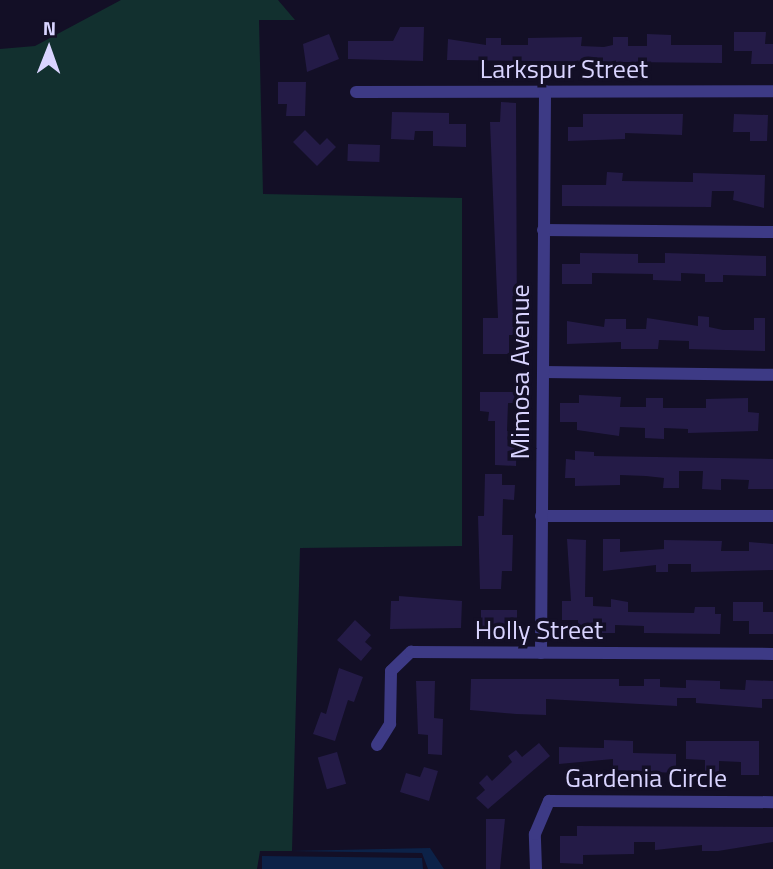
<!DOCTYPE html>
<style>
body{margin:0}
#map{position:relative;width:773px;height:869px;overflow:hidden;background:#130f26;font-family:"Titillium Web",sans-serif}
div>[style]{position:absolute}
.green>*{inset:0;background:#12302f}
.water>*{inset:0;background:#0c2248}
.building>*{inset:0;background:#241b47;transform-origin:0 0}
.minor>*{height:12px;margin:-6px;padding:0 6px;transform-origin:6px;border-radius:6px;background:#3d3a85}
span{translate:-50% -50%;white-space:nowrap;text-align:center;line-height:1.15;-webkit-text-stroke:7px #130f26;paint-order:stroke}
.street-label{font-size:26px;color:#d9d4ff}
.north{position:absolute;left:14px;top:14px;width:70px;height:70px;-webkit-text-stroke:5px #130f26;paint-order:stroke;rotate:1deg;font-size:19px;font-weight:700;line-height:28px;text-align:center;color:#d9d4ff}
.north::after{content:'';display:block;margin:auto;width:24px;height:32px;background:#d9d4ff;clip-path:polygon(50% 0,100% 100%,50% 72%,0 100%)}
</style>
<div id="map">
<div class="green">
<div style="clip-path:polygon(121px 0,278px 0,295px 20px,259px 20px,263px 194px,462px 198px,462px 546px,300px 548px,292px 851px,260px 851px,257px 869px,0 869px,0 49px,35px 46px)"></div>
</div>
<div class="water">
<div style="clip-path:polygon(430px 848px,444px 869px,428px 869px,422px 853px,289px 851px)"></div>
<div style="clip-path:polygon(262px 856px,422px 858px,423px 869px,262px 869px)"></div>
</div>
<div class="building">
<div style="clip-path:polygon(400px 27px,424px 27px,423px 61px,348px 59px,348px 41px,393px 41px)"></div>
<div style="clip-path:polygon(734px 32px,766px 32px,765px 44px,773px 44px,773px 64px,751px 64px,752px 51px,734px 51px)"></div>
<div style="clip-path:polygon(329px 34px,339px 59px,307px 72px,303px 44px)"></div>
<div style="clip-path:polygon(647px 34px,671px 35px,671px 45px,722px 45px,722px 63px,447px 60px,448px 39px,486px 45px,486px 38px,501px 38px,501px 45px,528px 45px,528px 38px,582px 37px,581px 46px,604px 47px,613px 45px,613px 37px,628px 37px,628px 46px,647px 46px)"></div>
<div style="clip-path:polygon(278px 82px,306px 82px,305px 116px,286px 116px,287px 104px,278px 104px)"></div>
<div style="clip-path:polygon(501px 102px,516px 103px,517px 335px,509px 335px,509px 354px,483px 354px,483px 318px,498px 318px,490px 122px,500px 122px)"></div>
<div style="clip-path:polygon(392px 112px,449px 113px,449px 124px,466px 124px,466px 147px,433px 146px,433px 131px,415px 131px,414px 140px,391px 139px)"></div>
<div style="clip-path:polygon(583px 114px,683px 114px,682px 135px,625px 133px,625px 139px,568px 141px,568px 127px,583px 127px)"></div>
<div style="clip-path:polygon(734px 114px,768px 115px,767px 141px,750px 141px,750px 132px,733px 132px)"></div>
<div style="clip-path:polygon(305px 130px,320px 145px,327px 138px,336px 147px,317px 166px,293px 142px)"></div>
<div style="left:348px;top:144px;width:32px;height:17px;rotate:2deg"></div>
<div style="clip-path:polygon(607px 172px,623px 173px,622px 181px,693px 182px,693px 173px,765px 175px,764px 208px,733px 200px,734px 191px,712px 191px,711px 207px,562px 206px,562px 185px,606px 185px)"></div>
<div style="clip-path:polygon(580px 253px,638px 254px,638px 263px,665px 263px,665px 253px,766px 256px,766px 276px,723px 275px,723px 282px,705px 282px,705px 274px,681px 273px,681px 281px,653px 280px,653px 274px,592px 273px,592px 284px,562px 284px,562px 264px,580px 264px)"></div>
<div style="clip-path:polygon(698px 316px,709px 317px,709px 327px,723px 330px,754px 330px,754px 318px,765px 318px,765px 351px,689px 349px,689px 341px,659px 340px,658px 349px,621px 349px,621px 342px,567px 344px,567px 321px,604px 327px,605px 319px,626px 319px,626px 329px,646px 329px,647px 318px,698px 326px)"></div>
<div style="clip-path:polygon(480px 392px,518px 392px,518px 403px,508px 403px,507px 431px,517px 431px,516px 466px,495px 465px,495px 421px,488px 421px,489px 412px,480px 411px)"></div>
<div style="clip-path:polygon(579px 395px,621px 397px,620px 407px,646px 407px,646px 398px,663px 398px,663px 408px,706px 408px,706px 399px,748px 398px,748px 412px,759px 413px,758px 431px,688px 433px,688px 429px,664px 428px,664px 439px,645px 438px,645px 428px,620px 427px,619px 436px,577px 430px,577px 422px,560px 422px,560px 403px,579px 403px)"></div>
<div style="clip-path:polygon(575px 451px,594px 452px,594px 456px,773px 459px,773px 489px,748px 489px,749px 480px,721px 479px,721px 490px,702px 489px,703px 471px,679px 471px,679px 488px,663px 488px,664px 478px,646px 476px,620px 475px,620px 485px,575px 486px,575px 478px,565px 478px,566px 459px,575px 460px)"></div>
<div style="clip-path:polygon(485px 474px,502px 474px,502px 485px,515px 485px,514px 500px,503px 499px,502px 535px,513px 535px,512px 571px,502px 571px,501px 589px,480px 589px,478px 516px,484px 516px)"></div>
<div style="clip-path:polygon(567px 539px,586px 540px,585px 597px,593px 597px,593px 606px,611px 607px,611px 599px,628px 602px,628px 612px,694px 613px,695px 607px,715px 607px,715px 614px,721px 614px,720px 634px,644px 633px,644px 626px,615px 625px,615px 633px,578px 633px,578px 620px,562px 620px,562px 601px,571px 601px)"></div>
<div style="clip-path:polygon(603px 539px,620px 539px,620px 552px,664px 549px,664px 540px,722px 541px,721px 551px,749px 551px,749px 542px,773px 544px,773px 570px,691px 572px,691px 564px,668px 564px,668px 572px,656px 572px,656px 565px,603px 571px)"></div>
<div style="clip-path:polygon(399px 596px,462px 601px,461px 628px,390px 629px,391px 601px,399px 601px)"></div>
<div style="clip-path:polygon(733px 602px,763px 602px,763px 612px,773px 612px,773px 634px,749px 634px,749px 621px,733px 621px)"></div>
<div style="left:481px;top:610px;width:36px;height:21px"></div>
<div style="clip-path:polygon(355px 620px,371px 635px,365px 642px,372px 648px,361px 661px,337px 640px)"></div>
<div style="clip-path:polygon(339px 668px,363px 677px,354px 702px,348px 700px,335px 741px,313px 734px,321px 712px,326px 714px)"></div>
<div style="clip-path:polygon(471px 679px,619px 679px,619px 686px,644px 686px,644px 679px,660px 679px,660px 687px,686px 688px,686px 680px,720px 681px,720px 689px,745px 690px,746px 680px,773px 681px,773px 699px,762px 699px,762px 708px,696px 703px,696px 698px,677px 698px,677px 706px,546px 699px,546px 715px,516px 714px,470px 710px)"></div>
<div style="clip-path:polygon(416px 681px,435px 681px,434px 718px,443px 719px,442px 755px,428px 754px,428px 735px,418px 734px)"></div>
<div style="clip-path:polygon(604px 740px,633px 741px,633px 753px,676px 754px,676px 773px,613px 770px,613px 759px,559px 764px,559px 747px,604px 748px)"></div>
<div style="clip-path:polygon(686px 741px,759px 741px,759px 775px,741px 775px,741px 762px,719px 761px,719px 773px,705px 773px,705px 760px,686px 759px)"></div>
<div style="clip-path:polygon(539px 743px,550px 756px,488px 809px,476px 798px,485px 790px,479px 783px,487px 775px,492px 781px,512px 762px,508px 756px,516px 750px,522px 757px)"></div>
<div style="left:337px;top:752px;width:33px;height:20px;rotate:74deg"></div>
<div style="clip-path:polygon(424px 767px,438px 771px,429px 801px,400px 792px,406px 773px,420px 777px)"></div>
<div style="clip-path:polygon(486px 819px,505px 819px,500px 869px,486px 869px)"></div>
<div style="clip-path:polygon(577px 826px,773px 827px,773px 842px,718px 851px,702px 851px,702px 845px,655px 850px,655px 842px,634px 842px,634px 854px,583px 855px,583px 864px,560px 863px,560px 836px,577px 836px)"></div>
</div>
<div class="minor">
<div style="left:356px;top:92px;width:417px;rotate:-0.1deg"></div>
<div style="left:543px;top:230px;width:230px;rotate:0.5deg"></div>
<div style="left:543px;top:372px;width:230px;rotate:0.7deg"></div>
<div style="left:541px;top:516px;width:232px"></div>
<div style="left:541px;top:653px;width:562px;rotate:-89.59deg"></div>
<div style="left:377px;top:745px;width:25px;rotate:-58deg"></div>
<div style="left:390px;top:724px;width:53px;rotate:-88.9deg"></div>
<div style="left:391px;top:671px;width:28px;rotate:-44deg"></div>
<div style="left:411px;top:652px;width:362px;rotate:0.3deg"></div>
<div style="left:536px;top:869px;width:35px;rotate:-92deg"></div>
<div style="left:535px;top:834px;width:36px;rotate:-67deg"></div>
<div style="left:549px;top:801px;width:224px;rotate:0.3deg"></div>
</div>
<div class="street-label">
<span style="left:564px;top:69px">Larkspur Street</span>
<span style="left:520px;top:372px;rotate:-90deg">Mimosa Avenue</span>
<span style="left:539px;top:630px">Holly Street</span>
<span style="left:646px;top:778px">Gardenia Circle</span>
</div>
<div class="north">N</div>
</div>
